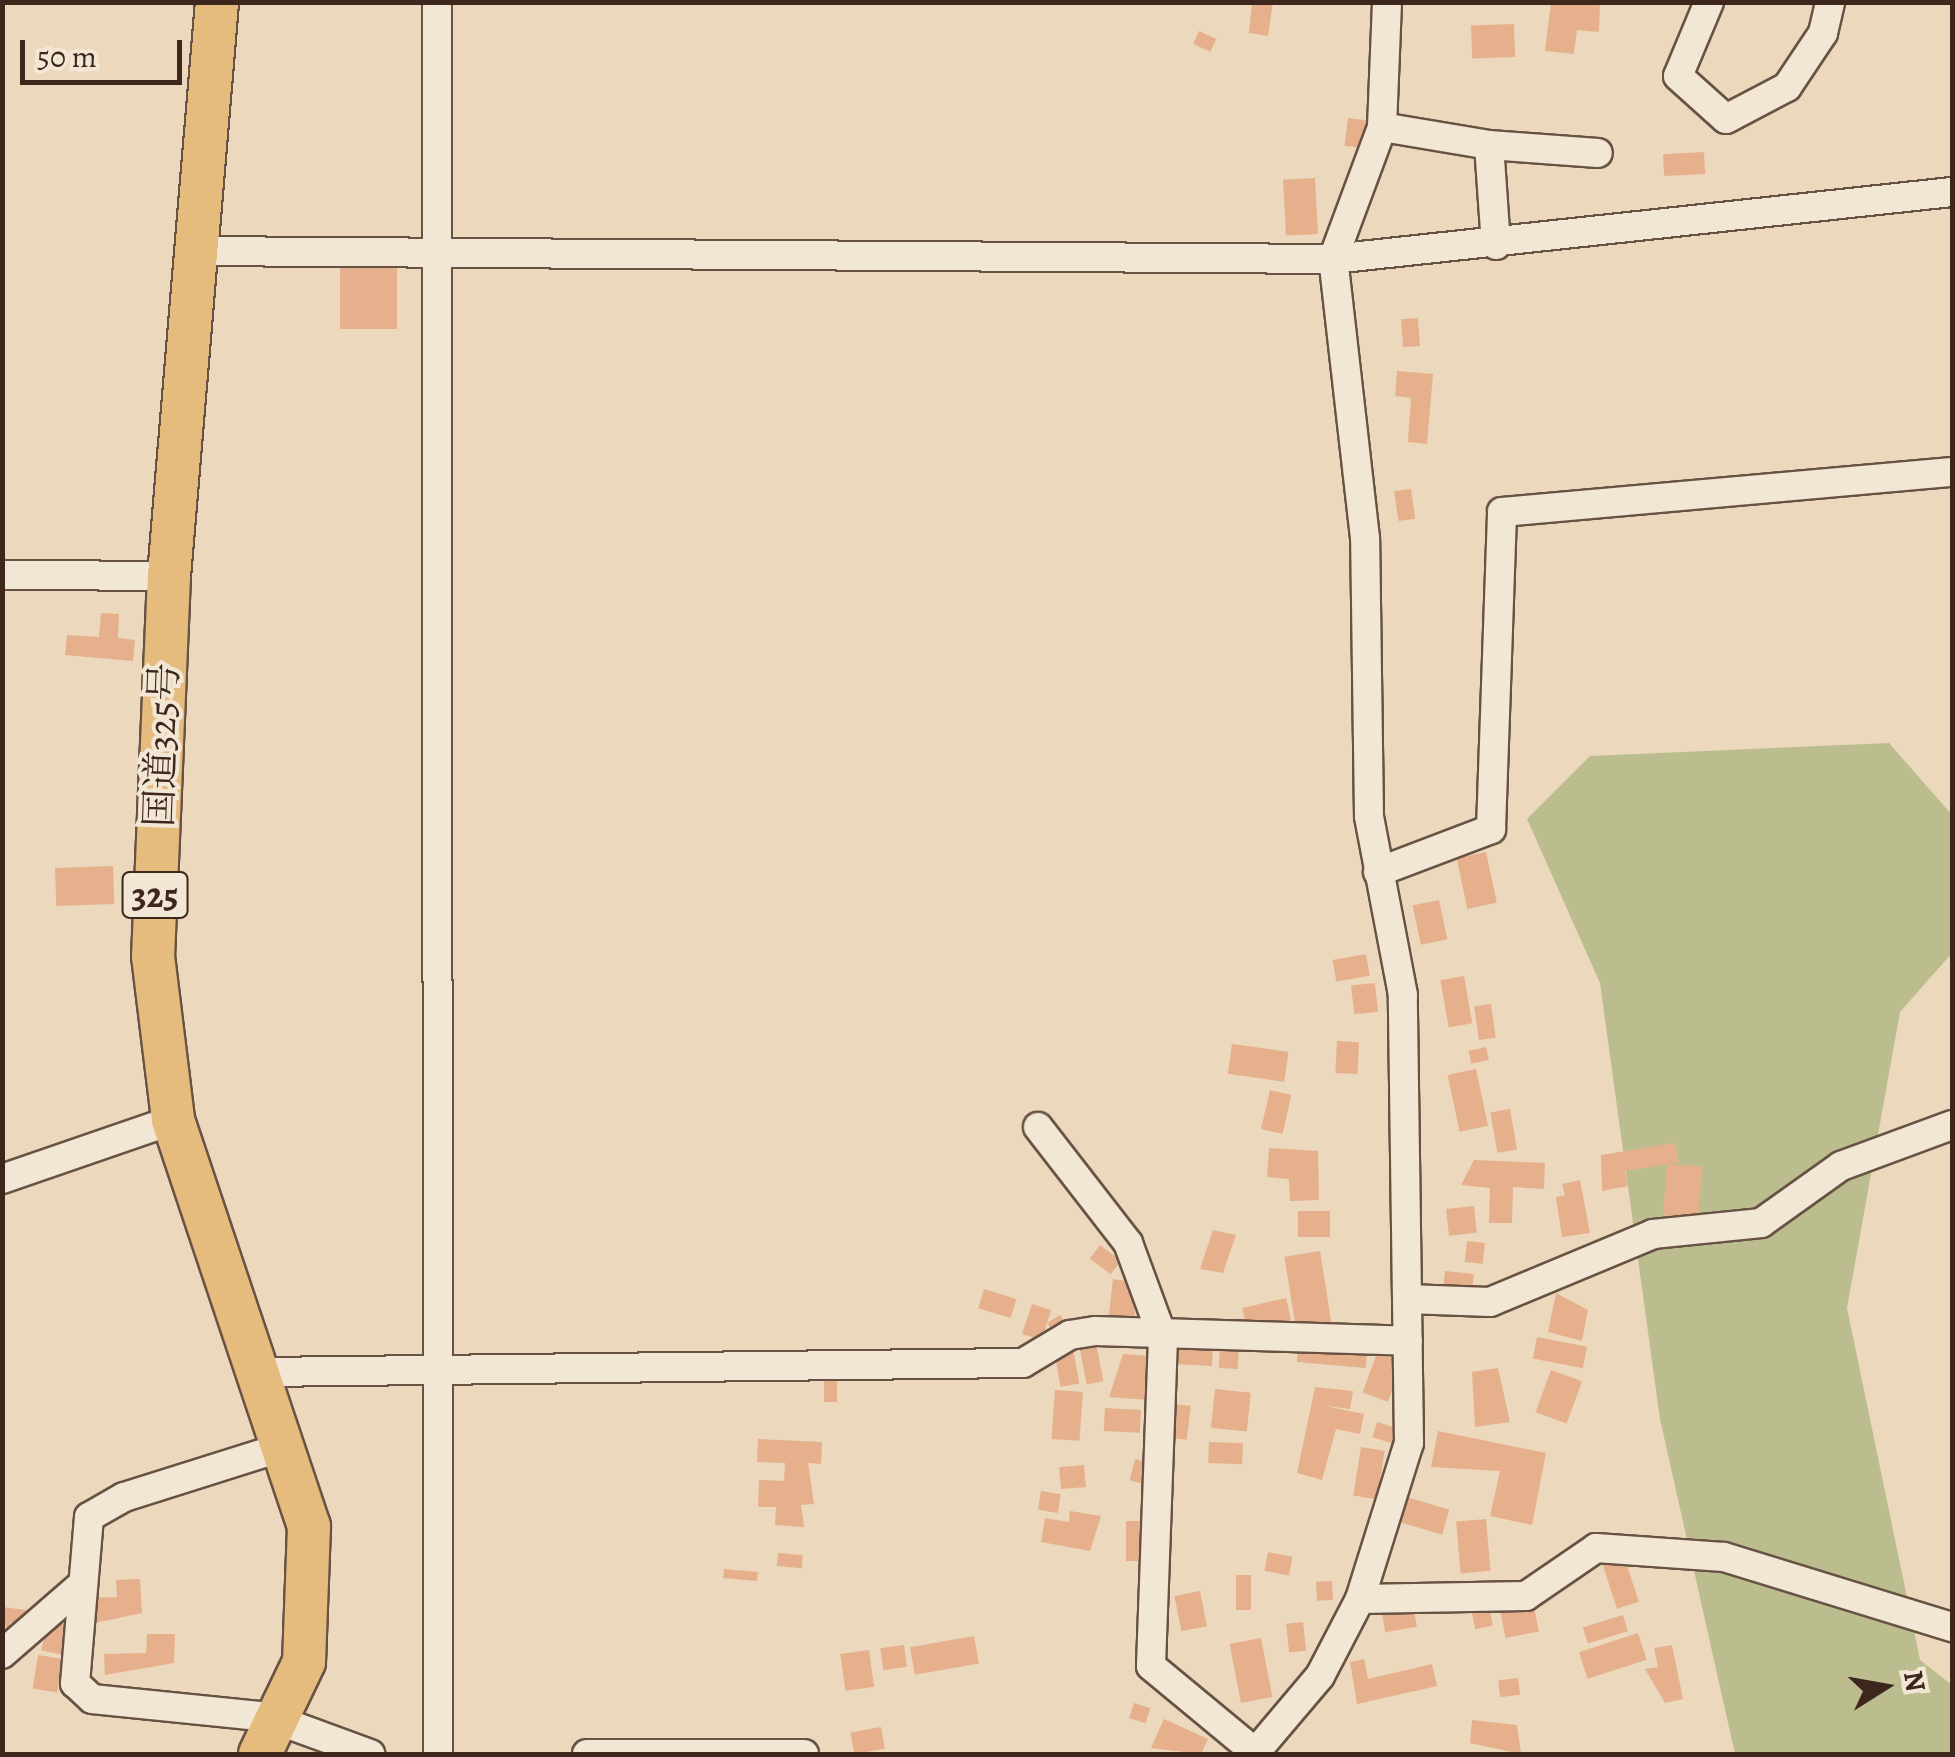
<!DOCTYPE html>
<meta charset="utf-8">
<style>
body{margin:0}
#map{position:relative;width:1955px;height:1757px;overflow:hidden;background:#ebd8bd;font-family:Alegreya,"Noto Serif JP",serif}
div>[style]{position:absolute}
.green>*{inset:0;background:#bcbd8e}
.building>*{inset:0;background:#e6b08c;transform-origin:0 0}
.roads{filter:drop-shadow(2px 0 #685244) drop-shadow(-2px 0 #685244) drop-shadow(0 2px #685244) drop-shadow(0 -2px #685244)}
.minor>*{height:28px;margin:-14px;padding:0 14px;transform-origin:14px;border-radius:14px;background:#f2e6d4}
.highway>*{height:42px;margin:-21px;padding:0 21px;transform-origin:21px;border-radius:21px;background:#e6bc7e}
span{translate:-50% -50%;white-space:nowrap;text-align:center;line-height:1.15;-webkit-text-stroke:8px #f2e6d4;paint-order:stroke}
.shield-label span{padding:2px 8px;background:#f2e6d4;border:2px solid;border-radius:8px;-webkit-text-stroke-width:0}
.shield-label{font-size:35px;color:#3d261b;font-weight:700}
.street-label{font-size:38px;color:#3d261b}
.frame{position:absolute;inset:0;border:5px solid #3d261b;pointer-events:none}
.north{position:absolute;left:1835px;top:1637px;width:100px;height:100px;-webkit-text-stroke:8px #f2e6d4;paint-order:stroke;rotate:79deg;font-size:28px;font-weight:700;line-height:40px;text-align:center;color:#3d261b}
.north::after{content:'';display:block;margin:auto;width:35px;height:45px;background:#3d261b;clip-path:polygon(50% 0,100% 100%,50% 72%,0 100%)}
.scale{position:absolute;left:20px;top:40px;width:162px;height:45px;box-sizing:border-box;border:5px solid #3d261b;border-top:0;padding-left:12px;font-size:30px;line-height:35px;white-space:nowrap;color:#3d261b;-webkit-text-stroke:8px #f2e6d4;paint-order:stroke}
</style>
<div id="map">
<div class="green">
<div style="clip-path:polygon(1889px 743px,1952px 815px,1952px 953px,1900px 1012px,1847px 1308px,1920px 1660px,1952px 1685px,1952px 1754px,1735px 1754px,1660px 1419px,1600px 983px,1527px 819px,1590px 756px)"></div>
</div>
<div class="building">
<div style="clip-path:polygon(1252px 2px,1273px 2px,1268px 36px,1249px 33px)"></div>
<div style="clip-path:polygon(1551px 2px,1600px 2px,1599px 32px,1577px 30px,1574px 54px,1545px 51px)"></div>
<div style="left:1514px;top:24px;width:33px;height:43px;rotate:88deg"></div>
<div style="left:1199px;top:31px;width:19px;height:14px;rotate:25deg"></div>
<div style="left:1348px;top:118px;width:23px;height:28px;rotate:7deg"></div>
<div style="left:1704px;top:152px;width:22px;height:41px;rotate:87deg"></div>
<div style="left:1315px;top:178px;width:56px;height:32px;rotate:87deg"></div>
<div style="left:340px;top:268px;width:57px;height:61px"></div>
<div style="left:1418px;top:318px;width:28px;height:17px;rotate:86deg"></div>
<div style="clip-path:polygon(1397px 371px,1433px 374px,1427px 444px,1408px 442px,1411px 398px,1395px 396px)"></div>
<div style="left:1411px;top:489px;width:30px;height:17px;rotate:82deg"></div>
<div style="clip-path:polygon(101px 613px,119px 614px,118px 638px,135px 640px,133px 661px,65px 655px,67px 635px,99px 637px)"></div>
<div style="left:1486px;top:852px;width:52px;height:30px;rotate:78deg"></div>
<div style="left:113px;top:866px;width:38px;height:58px;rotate:88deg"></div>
<div style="left:1439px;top:900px;width:40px;height:27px;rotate:78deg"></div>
<div style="left:1366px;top:954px;width:22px;height:34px;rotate:80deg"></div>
<div style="left:1464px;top:976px;width:48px;height:24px;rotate:80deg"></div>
<div style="left:1375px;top:983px;width:29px;height:24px;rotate:84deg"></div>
<div style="left:1491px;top:1004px;width:34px;height:17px;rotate:82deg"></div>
<div style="left:1337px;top:1041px;width:22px;height:32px;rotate:3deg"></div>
<div style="left:1232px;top:1044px;width:57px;height:30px;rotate:8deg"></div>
<div style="left:1486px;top:1047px;width:13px;height:18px;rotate:77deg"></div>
<div style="left:1476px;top:1069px;width:58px;height:29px;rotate:78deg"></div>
<div style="left:1270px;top:1090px;width:22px;height:40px;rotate:13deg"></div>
<div style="left:1510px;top:1109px;width:41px;height:20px;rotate:80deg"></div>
<div style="clip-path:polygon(1675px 1143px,1679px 1162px,1667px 1164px,1702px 1166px,1698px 1219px,1663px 1216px,1667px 1164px,1625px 1171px,1628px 1186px,1602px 1191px,1601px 1155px)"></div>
<div style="clip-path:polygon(1269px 1148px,1318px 1151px,1319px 1200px,1290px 1201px,1289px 1179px,1267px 1177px)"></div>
<div style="clip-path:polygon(1474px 1160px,1545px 1163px,1544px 1189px,1513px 1187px,1512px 1223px,1489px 1223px,1490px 1188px,1461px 1185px)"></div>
<div style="clip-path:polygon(1580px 1180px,1590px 1233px,1562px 1237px,1556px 1197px,1565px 1195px,1562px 1184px)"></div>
<div style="left:1474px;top:1206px;width:27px;height:28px;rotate:84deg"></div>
<div style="left:1298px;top:1211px;width:32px;height:26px"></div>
<div style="clip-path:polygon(1213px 1230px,1236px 1235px,1223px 1273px,1200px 1269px)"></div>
<div style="left:1467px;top:1241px;width:18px;height:21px;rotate:6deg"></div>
<div style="left:1100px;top:1245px;width:26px;height:17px;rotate:37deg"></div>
<div style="left:1320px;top:1251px;width:74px;height:36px;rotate:81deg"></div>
<div style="left:1445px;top:1271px;width:29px;height:19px;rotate:6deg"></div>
<div style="clip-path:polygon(1113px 1279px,1132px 1282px,1136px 1327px,1108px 1322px)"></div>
<div style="left:984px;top:1289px;width:34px;height:20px;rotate:17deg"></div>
<div style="clip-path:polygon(1556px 1293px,1588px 1310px,1582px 1341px,1548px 1332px)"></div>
<div style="left:1286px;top:1298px;width:23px;height:45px;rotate:77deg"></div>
<div style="clip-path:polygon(1032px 1304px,1051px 1310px,1047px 1323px,1060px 1315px,1068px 1327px,1055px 1335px,1047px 1323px,1042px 1340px,1022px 1334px)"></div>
<div style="left:1537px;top:1337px;width:51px;height:22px;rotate:11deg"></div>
<div style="left:1095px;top:1338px;width:44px;height:17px;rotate:79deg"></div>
<div style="left:1299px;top:1338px;width:69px;height:24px;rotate:5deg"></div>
<div style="left:1220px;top:1344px;width:19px;height:24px;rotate:3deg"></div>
<div style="left:1176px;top:1345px;width:37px;height:19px;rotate:3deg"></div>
<div style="left:1073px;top:1348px;width:36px;height:19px;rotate:80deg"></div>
<div style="left:1377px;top:1353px;width:27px;height:42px;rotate:20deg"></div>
<div style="clip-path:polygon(1123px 1354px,1151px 1356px,1148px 1400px,1109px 1397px)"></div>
<div style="clip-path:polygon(1498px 1368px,1510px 1422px,1475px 1427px,1472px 1372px)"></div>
<div style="left:1551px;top:1370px;width:33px;height:45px;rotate:20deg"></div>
<div style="left:824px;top:1377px;width:13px;height:25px"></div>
<div style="clip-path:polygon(1315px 1387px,1353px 1391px,1350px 1409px,1325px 1406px,1364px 1414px,1360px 1434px,1336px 1429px,1322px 1480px,1297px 1473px)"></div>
<div style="left:1215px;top:1389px;width:36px;height:39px;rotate:6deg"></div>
<div style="left:1055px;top:1390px;width:28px;height:49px;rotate:4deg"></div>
<div style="left:1166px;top:1403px;width:25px;height:34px;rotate:7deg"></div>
<div style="left:1105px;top:1408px;width:36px;height:23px;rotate:3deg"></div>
<div style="left:1377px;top:1422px;width:21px;height:16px;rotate:17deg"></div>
<div style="clip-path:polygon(1438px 1431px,1546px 1453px,1532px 1525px,1490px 1516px,1500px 1471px,1431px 1467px)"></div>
<div style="clip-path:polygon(758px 1439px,822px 1442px,821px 1464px,808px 1463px,814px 1504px,801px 1505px,804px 1527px,775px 1525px,776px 1507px,758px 1507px,759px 1480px,784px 1481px,785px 1463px,757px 1462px)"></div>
<div style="left:1209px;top:1442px;width:34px;height:21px;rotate:2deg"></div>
<div style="left:1361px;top:1447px;width:24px;height:49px;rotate:9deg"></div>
<div style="left:1135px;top:1459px;width:12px;height:22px;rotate:14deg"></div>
<div style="left:1084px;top:1465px;width:22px;height:25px;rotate:85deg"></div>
<div style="left:1041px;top:1491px;width:20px;height:19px;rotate:9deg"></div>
<div style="left:1406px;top:1497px;width:45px;height:26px;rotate:16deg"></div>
<div style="clip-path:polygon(1070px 1511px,1101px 1516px,1090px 1551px,1041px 1542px,1045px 1518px,1069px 1522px)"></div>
<div style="left:1486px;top:1519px;width:52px;height:30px;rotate:85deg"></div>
<div style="left:1126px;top:1521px;width:20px;height:40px"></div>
<div style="left:1268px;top:1552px;width:25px;height:19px;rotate:11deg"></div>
<div style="left:778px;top:1553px;width:25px;height:13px;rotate:5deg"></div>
<div style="left:1624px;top:1556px;width:48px;height:23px;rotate:72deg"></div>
<div style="left:724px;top:1569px;width:34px;height:9px;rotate:5deg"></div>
<div style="left:1236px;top:1575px;width:15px;height:35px"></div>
<div style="clip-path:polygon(140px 1579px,142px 1613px,90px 1624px,89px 1598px,117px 1597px,116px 1580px)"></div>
<div style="left:1332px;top:1581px;width:19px;height:16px;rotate:87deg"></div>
<div style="left:1200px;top:1591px;width:36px;height:26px;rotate:79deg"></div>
<div style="left:1533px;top:1601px;width:31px;height:34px;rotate:79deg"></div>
<div style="left:1413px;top:1605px;width:22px;height:32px;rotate:80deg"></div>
<div style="clip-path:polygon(2px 1607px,27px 1610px,24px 1625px,10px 1623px,9px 1641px)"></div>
<div style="left:1489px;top:1607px;width:19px;height:18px;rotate:78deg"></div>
<div style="left:1623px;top:1615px;width:17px;height:42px;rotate:73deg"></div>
<div style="left:47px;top:1621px;width:25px;height:30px;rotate:11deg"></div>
<div style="left:1303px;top:1622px;width:29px;height:17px;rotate:84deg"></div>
<div style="left:1638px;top:1633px;width:28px;height:62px;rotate:72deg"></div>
<div style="clip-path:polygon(147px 1634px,175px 1634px,174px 1663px,105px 1675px,104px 1654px,146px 1653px)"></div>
<div style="left:974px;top:1636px;width:28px;height:65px;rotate:80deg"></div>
<div style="left:1261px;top:1638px;width:60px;height:32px;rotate:79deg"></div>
<div style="left:904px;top:1645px;width:22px;height:24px;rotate:82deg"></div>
<div style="clip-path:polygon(1672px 1645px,1683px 1699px,1665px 1703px,1645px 1669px,1658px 1667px,1654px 1648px)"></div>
<div style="left:869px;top:1650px;width:37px;height:29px;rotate:82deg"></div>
<div style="left:38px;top:1655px;width:25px;height:34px;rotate:9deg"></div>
<div style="clip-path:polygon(1364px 1659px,1368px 1679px,1432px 1664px,1437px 1686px,1357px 1704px,1350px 1662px)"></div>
<div style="left:1518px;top:1678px;width:17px;height:20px;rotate:83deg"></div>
<div style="left:1134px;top:1703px;width:17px;height:16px;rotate:17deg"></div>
<div style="clip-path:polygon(1164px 1719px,1208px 1739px,1201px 1754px,1151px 1748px)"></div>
<div style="clip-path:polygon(1472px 1720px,1517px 1725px,1521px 1754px,1470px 1743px)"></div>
<div style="left:881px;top:1727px;width:22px;height:31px;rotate:80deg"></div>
</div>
<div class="roads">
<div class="minor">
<div style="left:437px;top:2px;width:1752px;rotate:89.97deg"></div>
<div style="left:1709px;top:2px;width:80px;rotate:112.7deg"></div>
<div style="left:1678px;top:76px;width:64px;rotate:41.9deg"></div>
<div style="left:1726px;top:119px;width:69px;rotate:-27.7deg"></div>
<div style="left:1787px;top:87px;width:65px;rotate:-56.3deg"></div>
<div style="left:1823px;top:33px;width:32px;rotate:-77deg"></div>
<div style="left:1382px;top:127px;width:109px;rotate:9.5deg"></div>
<div style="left:1496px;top:245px;width:100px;rotate:-94deg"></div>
<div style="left:1489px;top:145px;width:109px;rotate:4.2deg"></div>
<div style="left:192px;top:251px;width:1141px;rotate:0.4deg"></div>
<div style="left:1333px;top:259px;width:623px;rotate:-6.18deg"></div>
<div style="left:2px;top:575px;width:167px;rotate:0.3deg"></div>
<div style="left:1378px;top:872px;width:121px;rotate:-20.8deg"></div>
<div style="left:1491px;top:829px;width:317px;rotate:-88deg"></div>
<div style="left:1502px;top:512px;width:452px;rotate:-5.1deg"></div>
<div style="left:1038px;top:1127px;width:147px;rotate:52.2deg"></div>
<div style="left:1128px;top:1243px;width:101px;rotate:69.8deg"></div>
<div style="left:1163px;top:1338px;width:328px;rotate:92.1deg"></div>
<div style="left:1151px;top:1666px;width:136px;rotate:39.6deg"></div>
<div style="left:2px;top:1179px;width:181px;rotate:-19deg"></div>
<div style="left:1407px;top:1299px;width:83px;rotate:2.1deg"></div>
<div style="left:1490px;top:1302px;width:177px;rotate:-22.6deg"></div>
<div style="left:1653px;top:1234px;width:109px;rotate:-5.8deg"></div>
<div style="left:1761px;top:1223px;width:98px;rotate:-35.5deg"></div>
<div style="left:1841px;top:1166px;width:118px;rotate:-20.3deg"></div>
<div style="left:261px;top:1372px;width:762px;rotate:-0.68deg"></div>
<div style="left:1023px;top:1363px;width:55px;rotate:-30.8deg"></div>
<div style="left:1070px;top:1335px;width:26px;rotate:-9deg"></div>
<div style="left:1096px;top:1331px;width:312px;rotate:1.8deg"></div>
<div style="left:286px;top:1446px;width:170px;rotate:162.5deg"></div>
<div style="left:124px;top:1497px;width:40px;rotate:150.3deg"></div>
<div style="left:89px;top:1517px;width:167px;rotate:94.8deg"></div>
<div style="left:75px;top:1683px;width:23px;rotate:43deg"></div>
<div style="left:92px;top:1699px;width:178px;rotate:5.8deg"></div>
<div style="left:269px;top:1717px;width:108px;rotate:20.1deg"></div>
<div style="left:1360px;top:1599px;width:166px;rotate:-1deg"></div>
<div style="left:1526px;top:1596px;width:85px;rotate:-34.4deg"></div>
<div style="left:1596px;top:1548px;width:128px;rotate:4deg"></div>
<div style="left:1724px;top:1557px;width:239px;rotate:17.1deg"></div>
<div style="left:2px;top:1654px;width:101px;rotate:-41deg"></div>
<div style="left:587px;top:1754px;width:217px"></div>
<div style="left:1254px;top:1754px;width:102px;rotate:-49.8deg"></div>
<div style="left:1320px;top:1676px;width:87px;rotate:-62.5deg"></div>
<div style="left:1360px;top:1599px;width:164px;rotate:-72.6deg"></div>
<div style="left:1409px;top:1443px;width:448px;rotate:-90.8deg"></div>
<div style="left:1403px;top:995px;width:182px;rotate:-100.8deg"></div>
<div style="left:1369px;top:816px;width:278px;rotate:-90.8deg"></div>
<div style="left:1365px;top:538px;width:281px;rotate:-96.5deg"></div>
<div style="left:1333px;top:259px;width:141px;rotate:-69.6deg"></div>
<div style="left:1382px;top:127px;width:125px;rotate:-87.7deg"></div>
</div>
<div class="highway">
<div style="left:217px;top:2px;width:576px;rotate:94.78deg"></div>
<div style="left:169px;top:576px;width:380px;rotate:92.4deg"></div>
<div style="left:153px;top:956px;width:165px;rotate:83deg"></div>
<div style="left:173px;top:1120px;width:428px;rotate:71.5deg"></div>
<div style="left:309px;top:1526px;width:136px;rotate:92.1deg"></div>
<div style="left:304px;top:1662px;width:102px;rotate:115.6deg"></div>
</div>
</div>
<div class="shield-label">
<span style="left:155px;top:895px">325</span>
</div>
<div class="street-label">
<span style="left:162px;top:745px;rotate:-88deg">国道325号</span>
</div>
<div class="frame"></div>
<div class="north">N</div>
<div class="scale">50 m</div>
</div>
